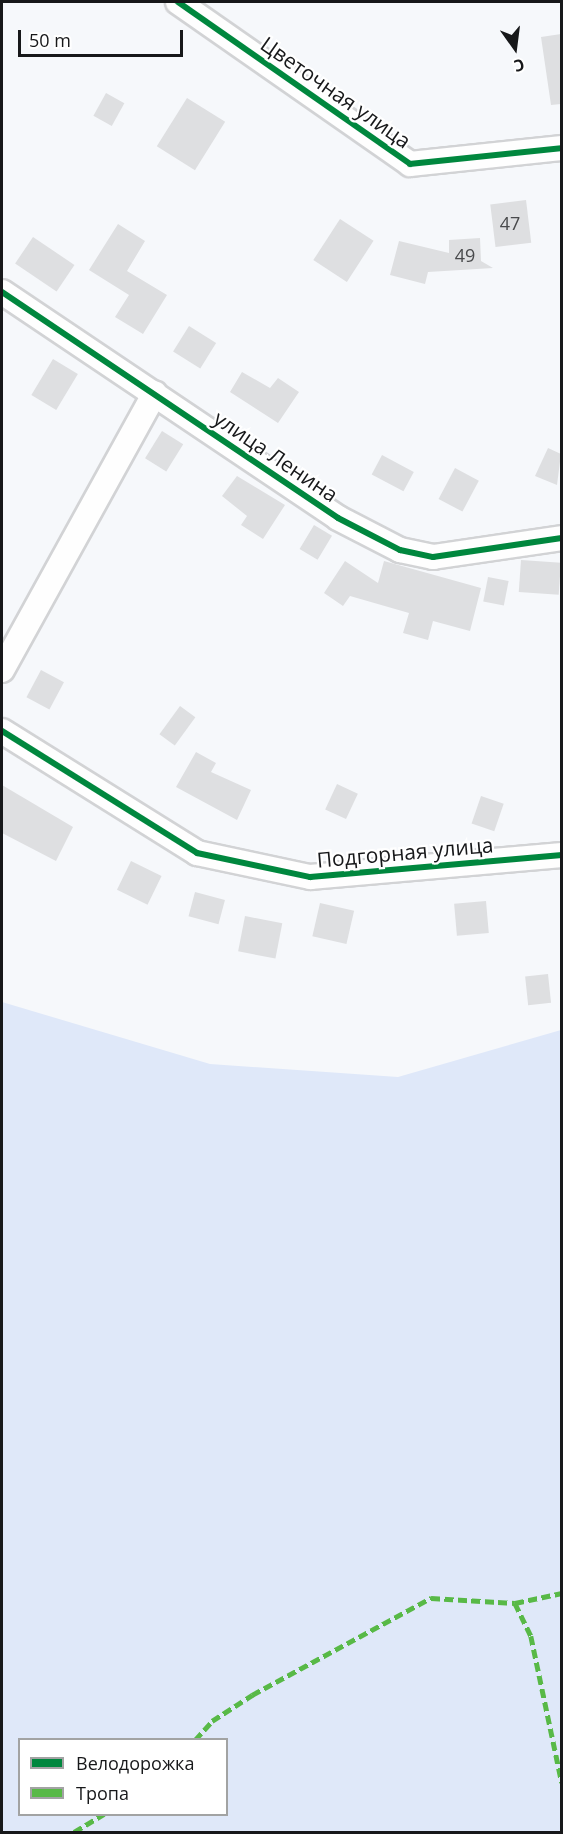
<!DOCTYPE html>
<meta charset="utf-8">
<style>
body{margin:0}
#map{position:relative;width:563px;height:1834px;overflow:hidden;background:#f6f8fb;font-family:"Open Sans",sans-serif}
div>[style]{position:absolute}
.green>*{inset:0;background:#dfe8f9}
.building>*{inset:0;background:#dedfe1;transform-origin:0 0}
.roads{filter:drop-shadow(2px 0 #d2d3d5) drop-shadow(-2px 0 #d2d3d5) drop-shadow(0 2px #d2d3d5) drop-shadow(0 -2px #d2d3d5)}
.minor>*{height:24px;margin:-12px;padding:0 12px;transform-origin:12px;border-radius:12px;background:#fefefe}
.quiet>*{height:4.5px;margin-top:-2.25px;transform-origin:0;background:repeating-linear-gradient(90deg,#58b947 0 9px,transparent 0 13.5px)}
.cycleway>*{height:6px;margin:-3px;padding:0 3px;transform-origin:3px;border-radius:3px;background:#00873e}
span{translate:-50% -50%;white-space:nowrap;text-align:center;line-height:1.15;-webkit-text-stroke:4.5px #fff;paint-order:stroke}
.number-label{font-size:18px;color:#494a4c}
.number-label span{-webkit-text-stroke-width:0}
.street-label{font-size:21px;color:#17181a}
.frame{position:absolute;inset:0;border:3px solid #17181a;pointer-events:none}
.legend{position:absolute;left:18px;top:1738px;width:210px;height:78px;box-sizing:border-box;background:#fff;border:2px solid #a2a3a3;margin:0;padding:8px 10px;list-style:none;font-size:18px;color:#17181a}
.legend li{display:flex;align-items:center;gap:12px;height:30px}
.legend b{width:30px;border:2px solid #a2a3a3}
.north{position:absolute;left:485px;top:18px;width:60px;height:60px;-webkit-text-stroke:4px #fff;paint-order:stroke;rotate:166deg;font-size:16px;font-weight:700;line-height:24px;text-align:center;color:#17181a}
.north::after{content:'';display:block;margin:auto;width:21px;height:27px;background:#17181a;clip-path:polygon(50% 0,100% 100%,50% 72%,0 100%)}
.scale{position:absolute;left:18px;top:30px;width:165px;height:27px;box-sizing:border-box;border:3px solid #17181a;border-top:0;padding-left:8px;font-size:18px;line-height:21px;white-space:nowrap;color:#17181a;-webkit-text-stroke:4px #fff;paint-order:stroke}
</style>
<div id="map">
<div class="green">
<div style="clip-path:polygon(evenodd,2px 1002px,210px 1064px,398px 1077px,561px 1030px,561px 1832px,2px 1832px,2px 1002px,20px 1740px,226px 1740px,226px 1814px,20px 1814px,20px 1740px)"></div>
</div>
<div class="building">
<div style="clip-path:polygon(561px 34px,561px 104px,551px 105px,541px 37px)"></div>
<div style="left:106px;top:93px;width:21px;height:26px;rotate:29deg"></div>
<div style="left:187px;top:98px;width:45px;height:57px;rotate:32deg"></div>
<div style="left:526px;top:200px;width:43px;height:36px;rotate:83deg"></div>
<div style="left:340px;top:219px;width:40px;height:49px;rotate:33deg"></div>
<div style="clip-path:polygon(118px 224px,145px 241px,127px 271px,167px 295px,143px 334px,115px 317px,129px 295px,89px 270px)"></div>
<div style="left:33px;top:237px;width:50px;height:32px;rotate:34deg"></div>
<div style="clip-path:polygon(480px 238px,481px 261px,493px 268px,428px 272px,425px 284px,390px 275px,399px 241px,449px 253px,449px 240px)"></div>
<div style="left:189px;top:326px;width:32px;height:30px;rotate:32deg"></div>
<div style="left:53px;top:359px;width:29px;height:42px;rotate:31deg"></div>
<div style="clip-path:polygon(242px 372px,270px 388px,278px 378px,299px 392px,278px 423px,230px 392px)"></div>
<div style="left:162px;top:431px;width:25px;height:32px;rotate:32deg"></div>
<div style="clip-path:polygon(548px 448px,561px 454px,557px 485px,535px 476px)"></div>
<div style="left:382px;top:455px;width:36px;height:22px;rotate:28deg"></div>
<div style="left:455px;top:468px;width:27px;height:35px;rotate:28deg"></div>
<div style="clip-path:polygon(237px 476px,285px 505px,263px 539px,241px 525px,247px 516px,222px 496px)"></div>
<div style="left:314px;top:525px;width:21px;height:28px;rotate:31deg"></div>
<div style="left:521px;top:560px;width:40px;height:32px;rotate:4deg"></div>
<div style="clip-path:polygon(345px 561px,378px 583px,384px 561px,481px 588px,470px 631px,433px 621px,428px 640px,403px 633px,409px 613px,350px 596px,343px 606px,324px 593px)"></div>
<div style="left:488px;top:577px;width:21px;height:25px;rotate:11deg"></div>
<div style="left:41px;top:670px;width:26px;height:31px;rotate:28deg"></div>
<div style="left:180px;top:706px;width:19px;height:35px;rotate:36deg"></div>
<div style="clip-path:polygon(196px 752px,216px 763px,211px 772px,251px 790px,237px 820px,176px 787px)"></div>
<div style="left:337px;top:784px;width:23px;height:28px;rotate:25deg"></div>
<div style="clip-path:polygon(2px 785px,73px 827px,56px 861px,2px 833px)"></div>
<div style="left:481px;top:796px;width:24px;height:29px;rotate:19deg"></div>
<div style="left:131px;top:861px;width:34px;height:32px;rotate:26deg"></div>
<div style="left:195px;top:892px;width:31px;height:25px;rotate:15deg"></div>
<div style="left:486px;top:901px;width:32px;height:32px;rotate:85deg"></div>
<div style="left:320px;top:903px;width:35px;height:34px;rotate:13deg"></div>
<div style="left:245px;top:916px;width:38px;height:36px;rotate:11deg"></div>
<div style="left:548px;top:974px;width:29px;height:23px;rotate:84deg"></div>
</div>
<div class="roads">
<div class="minor">
<div style="left:178px;top:2px;width:283px;rotate:34.9deg"></div>
<div style="left:410px;top:164px;width:153px;rotate:-6deg"></div>
<div style="left:2px;top:292px;width:405px;rotate:33.9deg"></div>
<div style="left:338px;top:518px;width:70px;rotate:27.3deg"></div>
<div style="left:400px;top:550px;width:34px;rotate:12deg"></div>
<div style="left:433px;top:557px;width:130px;rotate:-8.4deg"></div>
<div style="left:2px;top:670px;width:316px;rotate:-61.1deg"></div>
<div style="left:2px;top:731px;width:230px;rotate:32deg"></div>
<div style="left:197px;top:853px;width:116px;rotate:12deg"></div>
<div style="left:310px;top:877px;width:253px;rotate:-5deg"></div>
</div>
</div>
<div class="quiet">
<div style="left:515px;top:1603px;width:37px;rotate:64deg"></div>
<div style="left:531px;top:1636px;width:150px;rotate:78.1deg"></div>
<div style="left:195px;top:1740px;width:25px;rotate:-48deg"></div>
<div style="left:212px;top:1721px;width:48px;rotate:-33deg"></div>
<div style="left:252px;top:1695px;width:204px;rotate:-28.5deg"></div>
<div style="left:431px;top:1598px;width:84px;rotate:3.4deg"></div>
<div style="left:515px;top:1603px;width:48px;rotate:-12deg"></div>
<div style="left:74px;top:1832px;width:35px;rotate:-31deg"></div>
</div>
<div class="cycleway">
<div style="left:178px;top:2px;width:283px;rotate:34.9deg"></div>
<div style="left:410px;top:164px;width:153px;rotate:-6deg"></div>
<div style="left:2px;top:292px;width:405px;rotate:33.9deg"></div>
<div style="left:338px;top:518px;width:70px;rotate:27.3deg"></div>
<div style="left:400px;top:550px;width:34px;rotate:12deg"></div>
<div style="left:433px;top:557px;width:130px;rotate:-8.4deg"></div>
<div style="left:2px;top:731px;width:230px;rotate:32deg"></div>
<div style="left:197px;top:853px;width:116px;rotate:12deg"></div>
<div style="left:310px;top:877px;width:253px;rotate:-5deg"></div>
</div>
<div class="number-label">
<span style="left:510px;top:223px">47</span>
<span style="left:465px;top:255px">49</span>
</div>
<div class="street-label">
<span style="left:336px;top:92px;rotate:35deg">Цветочная улица</span>
<span style="left:276px;top:456px;rotate:34deg">улица Ленина</span>
<span style="left:405px;top:852px;rotate:-5deg">Подгорная улица</span>
</div>
<div class="frame"></div>
<ul class="legend">
<li><b style="height:8px;background:#00873e"></b>Велодорожка</li>
<li><b style="height:8px;background:#58b947"></b>Тропа</li>
</ul>
<div class="north">С</div>
<div class="scale">50 m</div>
</div>
